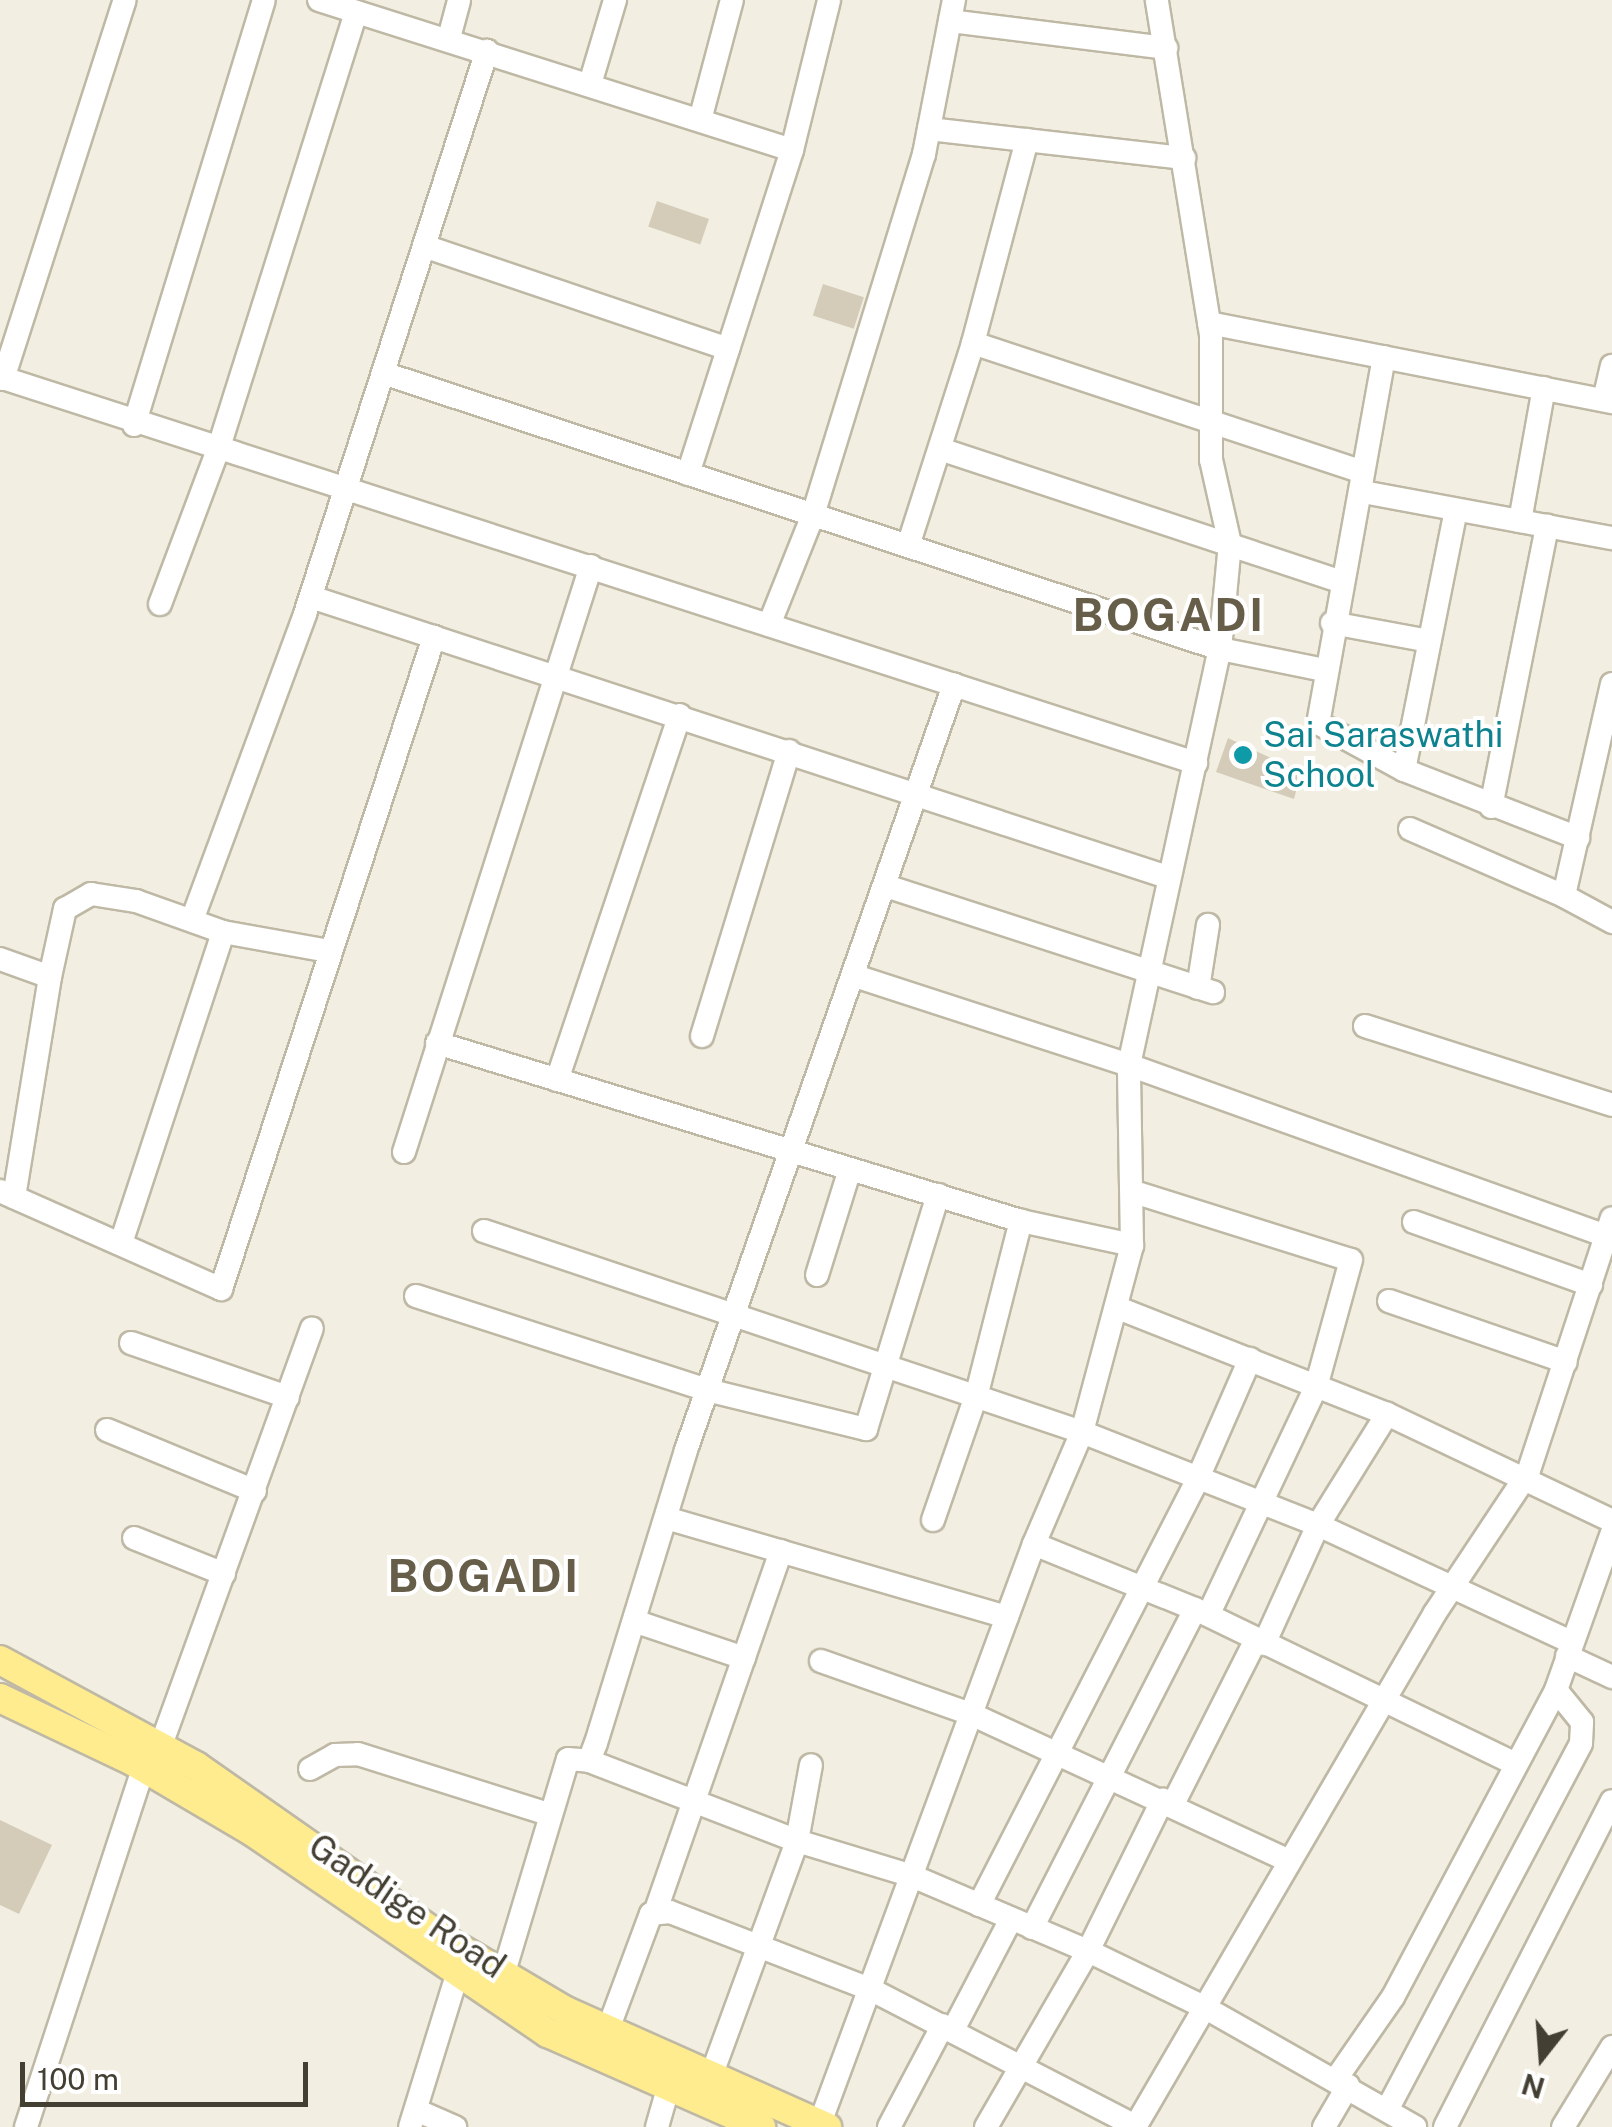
<!DOCTYPE html>
<style>
body{margin:0}
#map{position:relative;width:1612px;height:2127px;overflow:hidden;background:#f2efe2;font-family:"Public Sans",sans-serif}
div>[style]{position:absolute}
.building>*{inset:0;background:#d4ccb8;transform-origin:0 0}
.roads{filter:drop-shadow(2px 0 #beb8a5) drop-shadow(-2px 0 #beb8a5) drop-shadow(0 2px #beb8a5) drop-shadow(0 -2px #beb8a5)}
.minor>*{height:22px;margin:-11px;padding:0 11px;transform-origin:11px;border-radius:11px;background:#fff}
.major>*{height:28px;margin:-14px;padding:0 14px;transform-origin:14px;border-radius:14px;background:#ffec8f}
.dots>*{width:28px;height:28px;translate:-50% -50%;box-sizing:border-box;border:5px solid #fff;border-radius:50%}
span{translate:-50% -50%;white-space:nowrap;text-align:center;line-height:1.15;-webkit-text-stroke:8px #fff;paint-order:stroke}
.culture-label{font-size:35px;color:#0d838f}
.left{translate:0 -50%;text-align:left}
.street-label{font-size:35px;color:#443f33}
.district-label{font-size:45px;color:#675e4a;font-weight:700;letter-spacing:2.5px}
.north{position:absolute;left:1492px;top:2007px;width:100px;height:100px;-webkit-text-stroke:8px #fff;paint-order:stroke;rotate:197deg;font-size:28px;font-weight:700;line-height:40px;text-align:center;color:#443f33}
.north::after{content:'';display:block;margin:auto;width:35px;height:45px;background:#443f33;clip-path:polygon(50% 0,100% 100%,50% 72%,0 100%)}
.scale{position:absolute;left:20px;top:2062px;width:288px;height:45px;box-sizing:border-box;border:5px solid #443f33;border-top:0;padding-left:12px;font-size:30px;line-height:35px;white-space:nowrap;color:#443f33;-webkit-text-stroke:8px #fff;paint-order:stroke}
</style>
<div id="map">
<div class="building">
<div style="left:657px;top:201px;width:55px;height:27px;rotate:19deg"></div>
<div style="left:823px;top:284px;width:43px;height:33px;rotate:18deg"></div>
<div style="clip-path:polygon(1228px 738px,1301px 772px,1294px 799px,1216px 772px)"></div>
<div style="clip-path:polygon(0 1820px,52px 1845px,19px 1914px,0 1905px)"></div>
</div>
<div class="roads">
<div class="minor">
<div style="left:319px;top:0;width:496px;rotate:17.6deg"></div>
<div style="left:950px;top:21px;width:218px;rotate:7.1deg"></div>
<div style="left:449px;top:38px;width:39px;rotate:-75deg"></div>
<div style="left:590px;top:84px;width:88px;rotate:-73.4deg"></div>
<div style="left:700px;top:120px;width:124px;rotate:-75.1deg"></div>
<div style="left:929px;top:129px;width:257px;rotate:6.5deg"></div>
<div style="left:424px;top:246px;width:321px;rotate:18.7deg"></div>
<div style="left:1209px;top:323px;width:411px;rotate:11.1deg"></div>
<div style="left:973px;top:343px;width:210px;rotate:-75.1deg"></div>
<div style="left:1384px;top:357px;width:372px;rotate:100.2deg"></div>
<div style="left:1318px;top:723px;width:98px;rotate:28.7deg"></div>
<div style="left:1404px;top:770px;width:187px;rotate:21.3deg"></div>
<div style="left:383px;top:373px;width:881px;rotate:18.25deg"></div>
<div style="left:1220px;top:649px;width:106px;rotate:11.4deg"></div>
<div style="left:0;top:377px;width:1257px;rotate:17.89deg"></div>
<div style="left:3px;top:379px;width:398px;rotate:-72.2deg"></div>
<div style="left:1604px;top:400px;width:35px;rotate:-77deg"></div>
<div style="left:134px;top:425px;width:444px;rotate:-73deg"></div>
<div style="left:940px;top:449px;width:420px;rotate:18.3deg"></div>
<div style="left:688px;top:474px;width:340px;rotate:-72.2deg"></div>
<div style="left:792px;top:150px;width:154px;rotate:-76.1deg"></div>
<div style="left:1363px;top:492px;width:253px;rotate:10.5deg"></div>
<div style="left:1520px;top:521px;width:135px;rotate:-79.8deg"></div>
<div style="left:908px;top:546px;width:213px;rotate:-72.2deg"></div>
<div style="left:973px;top:343px;width:410px;rotate:18.3deg"></div>
<div style="left:311px;top:597px;width:901px;rotate:18.11deg"></div>
<div style="left:160px;top:604px;width:165px;rotate:-69.4deg"></div>
<div style="left:218px;top:450px;width:459px;rotate:-72.5deg"></div>
<div style="left:1332px;top:623px;width:99px;rotate:10.5deg"></div>
<div style="left:769px;top:625px;width:118px;rotate:-68.2deg"></div>
<div style="left:813px;top:515px;width:378px;rotate:-72.9deg"></div>
<div style="left:924px;top:154px;width:157px;rotate:-79deg"></div>
<div style="left:1612px;top:684px;width:217px;rotate:102.8deg"></div>
<div style="left:1564px;top:896px;width:55px;rotate:28.4deg"></div>
<div style="left:1404px;top:770px;width:265px;rotate:-78.7deg"></div>
<div style="left:1491px;top:807px;width:287px;rotate:-78.7deg"></div>
<div style="left:1410px;top:829px;width:168px;rotate:23.5deg"></div>
<div style="left:886px;top:886px;width:344px;rotate:18deg"></div>
<div style="left:192px;top:920px;width:326px;rotate:-69.7deg"></div>
<div style="left:305px;top:614px;width:592px;rotate:-72.09deg"></div>
<div style="left:0;top:959px;width:53px;rotate:19.8deg"></div>
<div style="left:50px;top:977px;width:70px;rotate:-77.6deg"></div>
<div style="left:65px;top:909px;width:30px;rotate:-30deg"></div>
<div style="left:91px;top:894px;width:46px;rotate:8.8deg"></div>
<div style="left:136px;top:901px;width:92px;rotate:19.6deg"></div>
<div style="left:223px;top:932px;width:108px;rotate:10.2deg"></div>
<div style="left:855px;top:976px;width:288px;rotate:18deg"></div>
<div style="left:1129px;top:1065px;width:513px;rotate:19.71deg"></div>
<div style="left:1198px;top:988px;width:64px;rotate:-81deg"></div>
<div style="left:1365px;top:1026px;width:259px;rotate:17.7deg"></div>
<div style="left:702px;top:1036px;width:298px;rotate:-73deg"></div>
<div style="left:437px;top:1043px;width:611px;rotate:16.95deg"></div>
<div style="left:1021px;top:1221px;width:114px;rotate:12.2deg"></div>
<div style="left:557px;top:1080px;width:385px;rotate:-71.4deg"></div>
<div style="left:404px;top:1152px;width:615px;rotate:-72.3deg"></div>
<div style="left:0;top:1191px;width:242px;rotate:23.9deg"></div>
<div style="left:221px;top:1289px;width:686px;rotate:-71.91deg"></div>
<div style="left:1134px;top:1192px;width:227px;rotate:17.4deg"></div>
<div style="left:1351px;top:1260px;width:132px;rotate:105.4deg"></div>
<div style="left:1316px;top:1387px;width:252px;rotate:115.3deg"></div>
<div style="left:14px;top:1197px;width:223px;rotate:-80.7deg"></div>
<div style="left:1414px;top:1222px;width:188px;rotate:19.6deg"></div>
<div style="left:484px;top:1231px;width:631px;rotate:18.58deg"></div>
<div style="left:1082px;top:1432px;width:254px;rotate:21.5deg"></div>
<div style="left:1318px;top:1525px;width:279px;rotate:24.8deg"></div>
<div style="left:121px;top:1243px;width:327px;rotate:-71.8deg"></div>
<div style="left:817px;top:1275px;width:111px;rotate:-72.7deg"></div>
<div style="left:416px;top:1296px;width:306px;rotate:17.9deg"></div>
<div style="left:707px;top:1390px;width:164px;rotate:13.8deg"></div>
<div style="left:866px;top:1429px;width:245px;rotate:-72.9deg"></div>
<div style="left:1389px;top:1301px;width:187px;rotate:19deg"></div>
<div style="left:1118px;top:1308px;width:289px;rotate:21.5deg"></div>
<div style="left:1387px;top:1414px;width:249px;rotate:25.4deg"></div>
<div style="left:131px;top:1343px;width:166px;rotate:19deg"></div>
<div style="left:107px;top:1430px;width:160px;rotate:22.4deg"></div>
<div style="left:666px;top:1518px;width:355px;rotate:16.2deg"></div>
<div style="left:933px;top:1520px;width:134px;rotate:-70.9deg"></div>
<div style="left:977px;top:1393px;width:178px;rotate:-75.7deg"></div>
<div style="left:134px;top:1538px;width:97px;rotate:21.8deg"></div>
<div style="left:1034px;top:1544px;width:174px;rotate:22deg"></div>
<div style="left:1195px;top:1609px;width:356px;rotate:25.8deg"></div>
<div style="left:634px;top:1621px;width:116px;rotate:18.6deg"></div>
<div style="left:1264px;top:1644px;width:131px;rotate:-65.6deg"></div>
<div style="left:1318px;top:1525px;width:131px;rotate:-58.1deg"></div>
<div style="left:1567px;top:1656px;width:50px;rotate:25deg"></div>
<div style="left:821px;top:1661px;width:159px;rotate:19.5deg"></div>
<div style="left:971px;top:1714px;width:350px;rotate:24.8deg"></div>
<div style="left:161px;top:1745px;width:443px;rotate:-70.1deg"></div>
<div style="left:589px;top:1761px;width:223px;rotate:21deg"></div>
<div style="left:797px;top:1841px;width:120px;rotate:16.9deg"></div>
<div style="left:912px;top:1876px;width:191px;rotate:23.1deg"></div>
<div style="left:1088px;top:1951px;width:129px;rotate:25.8deg"></div>
<div style="left:1204px;top:2007px;width:243px;rotate:29.6deg"></div>
<div style="left:310px;top:1769px;width:29px;rotate:-29deg"></div>
<div style="left:335px;top:1755px;width:23px;rotate:-2deg"></div>
<div style="left:358px;top:1754px;width:202px;rotate:17.5deg"></div>
<div style="left:1173px;top:1804px;width:184px;rotate:-63.2deg"></div>
<div style="left:979px;top:1905px;width:480px;rotate:-62.8deg"></div>
<div style="left:1198px;top:1478px;width:130px;rotate:-66.4deg"></div>
<div style="left:656px;top:1910px;width:380px;rotate:-70.8deg"></div>
<div style="left:1032px;top:1928px;width:358px;rotate:-62.9deg"></div>
<div style="left:504px;top:1972px;width:222px;rotate:-73.3deg"></div>
<div style="left:568px;top:1759px;width:21px;rotate:5deg"></div>
<div style="left:589px;top:1761px;width:19px;rotate:-69deg"></div>
<div style="left:596px;top:1743px;width:307px;rotate:-72.9deg"></div>
<div style="left:686px;top:1450px;width:811px;rotate:-70.69deg"></div>
<div style="left:953px;top:2030px;width:125px;rotate:-62.4deg"></div>
<div style="left:607px;top:2032px;width:126px;rotate:-69.6deg"></div>
<div style="left:651px;top:1914px;width:19px;rotate:-6deg"></div>
<div style="left:670px;top:1912px;width:214px;rotate:21.1deg"></div>
<div style="left:870px;top:1989px;width:299px;rotate:27.3deg"></div>
<div style="left:710px;top:2079px;width:253px;rotate:-69.9deg"></div>
<div style="left:797px;top:1841px;width:77px;rotate:-79.6deg"></div>
<div style="left:1336px;top:2079px;width:100px;rotate:-55.2deg"></div>
<div style="left:1393px;top:1997px;width:348px;rotate:-62deg"></div>
<div style="left:1556px;top:1690px;width:167px;rotate:-70.4deg"></div>
<div style="left:416px;top:2110px;width:43px;rotate:23.6deg"></div>
<div style="left:1387px;top:2110px;width:415px;rotate:-62.1deg"></div>
<div style="left:1581px;top:1743px;width:21px;rotate:-87deg"></div>
<div style="left:1582px;top:1722px;width:41px;rotate:-129.1deg"></div>
<div style="left:820px;top:2123px;width:617px;rotate:-69.72deg"></div>
<div style="left:1034px;top:1544px;width:122px;rotate:-66.8deg"></div>
<div style="left:1082px;top:1432px;width:194px;rotate:-75deg"></div>
<div style="left:1132px;top:1245px;width:180px;rotate:-91deg"></div>
<div style="left:1129px;top:1065px;width:426px;rotate:-77.7deg"></div>
<div style="left:1220px;top:649px;width:105px;rotate:-84.6deg"></div>
<div style="left:1230px;top:544px;width:86px;rotate:-102.7deg"></div>
<div style="left:1211px;top:460px;width:125px;rotate:-90deg"></div>
<div style="left:1211px;top:335px;width:339px;rotate:-99.2deg"></div>
<div style="left:26px;top:2127px;width:379px;rotate:-71.9deg"></div>
<div style="left:410px;top:2127px;width:159px;rotate:-72.8deg"></div>
<div style="left:657px;top:2127px;width:40px;rotate:-74deg"></div>
<div style="left:889px;top:2127px;width:115px;rotate:-62.1deg"></div>
<div style="left:986px;top:2127px;width:203px;rotate:-59.9deg"></div>
<div style="left:1088px;top:1951px;width:169px;rotate:-63.7deg"></div>
<div style="left:1135px;top:2127px;width:595px;rotate:-59.73deg"></div>
<div style="left:1435px;top:1613px;width:168px;rotate:-56.4deg"></div>
<div style="left:1528px;top:1473px;width:268px;rotate:-71.8deg"></div>
<div style="left:1324px;top:2127px;width:48px;rotate:-59.7deg"></div>
<div style="left:1445px;top:2127px;width:366px;rotate:-62.9deg"></div>
<div style="left:1563px;top:2127px;width:94px;rotate:-58.5deg"></div>
</div>
<div class="major">
<div style="left:0;top:1660px;width:223px;rotate:28.4deg"></div>
<div style="left:196px;top:1766px;width:300px;rotate:35deg"></div>
<div style="left:442px;top:1938px;width:144px;rotate:30.5deg"></div>
<div style="left:566px;top:2011px;width:286px;rotate:24deg"></div>
<div style="left:0;top:1698px;width:148px;rotate:25.5deg"></div>
<div style="left:134px;top:1762px;width:138px;rotate:30.5deg"></div>
<div style="left:253px;top:1832px;width:357px;rotate:34.3deg"></div>
<div style="left:548px;top:2033px;width:233px;rotate:23.8deg"></div>
</div>
</div>
<div class="dots">
<div style="left:1243px;top:755px;background:#0f9aa8"></div>
</div>
<div class="culture-label">
<span class="left" style="left:1263px;top:755px">Sai Saraswathi<br>School</span>
</div>
<div class="street-label">
<span style="left:407px;top:1906px;rotate:34deg">Gaddige Road</span>
</div>
<div class="district-label">
<span style="left:1169px;top:615px">BOGADI</span>
<span style="left:484px;top:1576px">BOGADI</span>
</div>
<div class="north">N</div>
<div class="scale">100 m</div>
</div>
